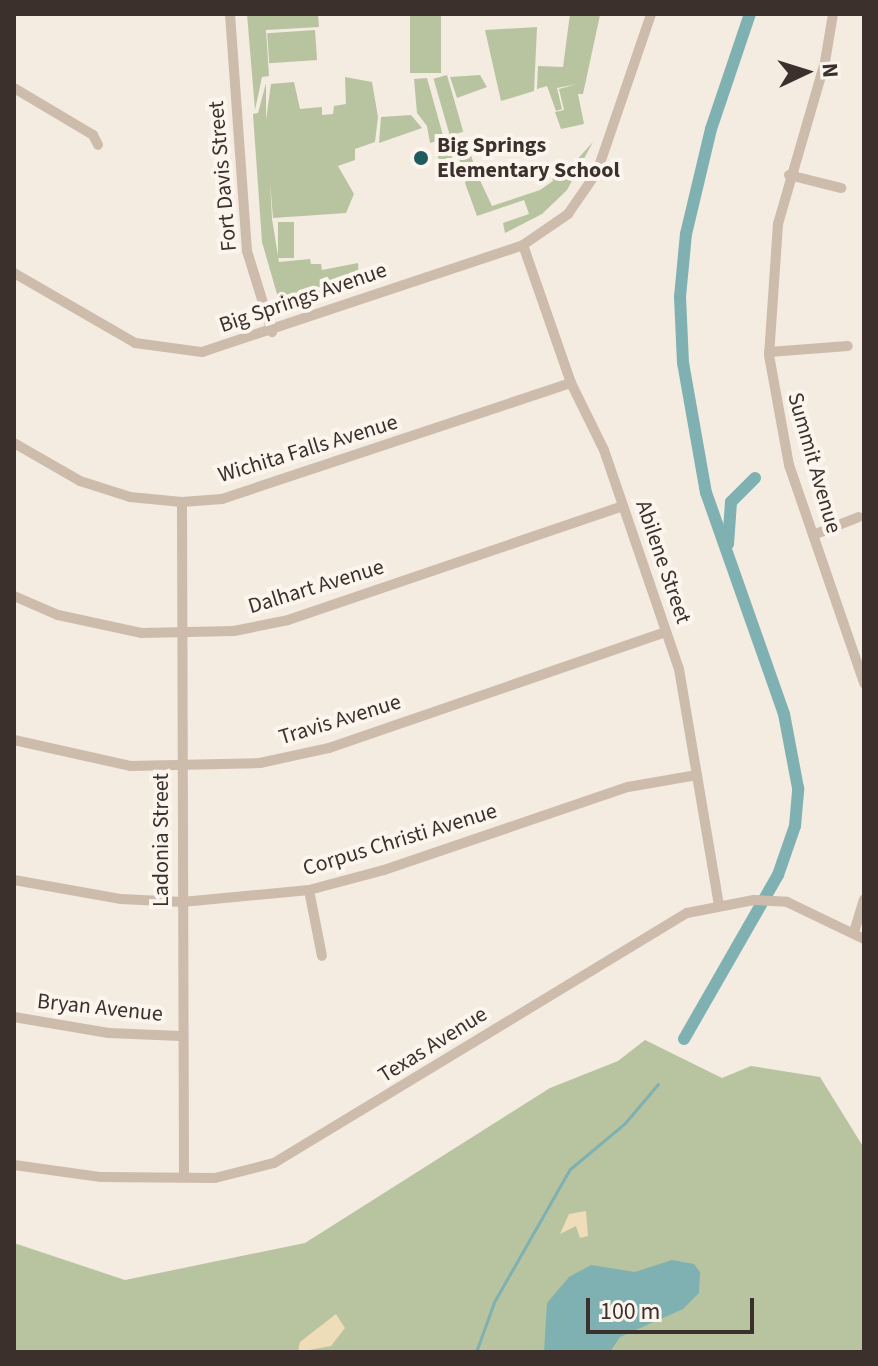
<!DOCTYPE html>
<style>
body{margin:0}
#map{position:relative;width:878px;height:1366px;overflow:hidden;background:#f4ebe1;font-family:"Source Sans 3",sans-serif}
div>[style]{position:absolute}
.green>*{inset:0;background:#b8c4a0;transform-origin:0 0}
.sand>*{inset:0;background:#efdcb8}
.water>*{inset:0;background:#7fb0b2}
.stream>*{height:3px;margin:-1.5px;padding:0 1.5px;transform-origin:1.5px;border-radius:1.5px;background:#7fb0b2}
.canal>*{height:12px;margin:-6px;padding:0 6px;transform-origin:6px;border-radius:6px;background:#7fb0b2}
.minor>*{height:10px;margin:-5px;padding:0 5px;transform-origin:5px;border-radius:5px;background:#cdbbac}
.dots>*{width:22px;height:22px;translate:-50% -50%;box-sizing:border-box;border:4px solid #fbf5ee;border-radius:50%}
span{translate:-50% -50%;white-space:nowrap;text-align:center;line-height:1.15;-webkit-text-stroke:8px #fbf5ee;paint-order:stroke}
.poi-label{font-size:22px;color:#3b302b;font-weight:700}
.left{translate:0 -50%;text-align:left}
.street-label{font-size:22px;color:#3b302b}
.frame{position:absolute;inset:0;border:16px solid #3b302b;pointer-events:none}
.north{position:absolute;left:766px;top:32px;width:80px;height:80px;-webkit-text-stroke:6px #fbf5ee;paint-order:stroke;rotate:86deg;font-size:22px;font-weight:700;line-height:32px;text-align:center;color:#3b302b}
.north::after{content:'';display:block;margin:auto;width:28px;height:36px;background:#3b302b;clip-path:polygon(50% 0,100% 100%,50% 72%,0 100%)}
.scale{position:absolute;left:586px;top:1298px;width:168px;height:36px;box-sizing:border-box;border:4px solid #3b302b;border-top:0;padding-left:10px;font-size:24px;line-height:28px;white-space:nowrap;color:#3b302b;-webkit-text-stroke:6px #fbf5ee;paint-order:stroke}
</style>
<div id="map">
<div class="green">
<div style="clip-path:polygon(247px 14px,318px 14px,319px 27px,266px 30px,269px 76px,262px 77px,255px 110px)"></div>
<div style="left:410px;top:14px;width:31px;height:59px"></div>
<div style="clip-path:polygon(570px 14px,600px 15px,583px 94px,578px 94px,584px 124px,561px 129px,555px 112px,564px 110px,559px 89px,577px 84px,557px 88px,562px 109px,556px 111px,547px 86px,537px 89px,538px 66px,563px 67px)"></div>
<div style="clip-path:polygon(537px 27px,534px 91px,501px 101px,485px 30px)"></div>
<div style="left:315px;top:30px;width:30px;height:48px;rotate:86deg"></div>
<div style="left:447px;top:75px;width:59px;height:14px;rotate:74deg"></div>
<div style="clip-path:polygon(480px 75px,487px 87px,457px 98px,450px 77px)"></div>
<div style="clip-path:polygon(345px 77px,372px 82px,378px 117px,375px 142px,355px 149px,355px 160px,338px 166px,354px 194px,346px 213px,273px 218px,270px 181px,272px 219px,279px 262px,310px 259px,311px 264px,321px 264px,322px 270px,358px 263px,359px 283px,286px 307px,279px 301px,262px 242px,253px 114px,258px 113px,266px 83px,266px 120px,271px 84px,294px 82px,300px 109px,322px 107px,322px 115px,333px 114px,334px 106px,346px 104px)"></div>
<div style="clip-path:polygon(427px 78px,444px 139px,430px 143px,427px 126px,417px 113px,414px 79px)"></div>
<div style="clip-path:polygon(411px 115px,422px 128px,379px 143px,381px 117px)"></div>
<div style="clip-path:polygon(466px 141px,476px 170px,465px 173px,453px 145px)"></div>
<div style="clip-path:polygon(593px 142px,567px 190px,542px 214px,505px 233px,503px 223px,529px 214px,524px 200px,477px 216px,465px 183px,468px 177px,477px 174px,492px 206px,540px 190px,553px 181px,551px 172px,573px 164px)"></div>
<div style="clip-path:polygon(448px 146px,457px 172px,446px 180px,436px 151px)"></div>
<div style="left:278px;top:222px;width:16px;height:36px"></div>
<div style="clip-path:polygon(645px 1040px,722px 1078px,751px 1066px,820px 1077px,864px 1148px,864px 1352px,14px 1352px,14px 1243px,125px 1280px,305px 1243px,550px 1088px,618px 1061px)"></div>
</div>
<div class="sand">
<div style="clip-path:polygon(586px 1211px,588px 1236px,580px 1238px,576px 1226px,560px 1234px,569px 1214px)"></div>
<div style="clip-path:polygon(336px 1314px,345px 1328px,331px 1346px,298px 1352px,300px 1342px)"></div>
</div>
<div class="water">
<div style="clip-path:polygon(672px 1260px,694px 1264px,700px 1272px,699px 1293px,683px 1309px,620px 1337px,610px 1352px,544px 1352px,547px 1303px,569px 1277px,591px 1265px,635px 1272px)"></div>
</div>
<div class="stream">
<div style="left:476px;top:1352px;width:53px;rotate:-70.2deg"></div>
<div style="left:494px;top:1302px;width:153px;rotate:-60.3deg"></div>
<div style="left:570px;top:1169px;width:72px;rotate:-39.9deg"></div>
<div style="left:625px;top:1123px;width:51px;rotate:-49.8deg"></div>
</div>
<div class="canal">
<div style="left:728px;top:544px;width:42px;rotate:-85.9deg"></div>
<div style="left:731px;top:502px;width:34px;rotate:-45deg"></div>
<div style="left:684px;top:1039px;width:189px;rotate:-60.2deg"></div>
<div style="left:778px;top:875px;width:52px;rotate:-70.9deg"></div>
<div style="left:795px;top:826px;width:38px;rotate:-85deg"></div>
<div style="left:798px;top:788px;width:75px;rotate:-100.7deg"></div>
<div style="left:784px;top:714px;width:234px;rotate:-109.4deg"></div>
<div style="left:706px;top:493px;width:132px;rotate:-100deg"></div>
<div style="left:683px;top:363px;width:66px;rotate:-92.6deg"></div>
<div style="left:680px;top:297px;width:63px;rotate:-84.6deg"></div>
<div style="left:686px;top:234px;width:108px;rotate:-76.6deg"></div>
<div style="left:711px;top:129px;width:121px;rotate:-71.3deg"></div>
</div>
<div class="minor">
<div style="left:230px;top:14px;width:238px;rotate:85.9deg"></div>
<div style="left:247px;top:251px;width:85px;rotate:72.8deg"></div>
<div style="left:833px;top:14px;width:49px;rotate:99.5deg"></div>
<div style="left:825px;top:62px;width:169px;rotate:106.2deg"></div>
<div style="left:778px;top:224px;width:131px;rotate:93.9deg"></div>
<div style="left:769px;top:355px;width:112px;rotate:79.7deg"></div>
<div style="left:789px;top:465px;width:231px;rotate:71deg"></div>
<div style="left:14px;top:88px;width:92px;rotate:30.7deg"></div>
<div style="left:93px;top:135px;width:11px;rotate:63deg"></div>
<div style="left:789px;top:175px;width:54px;rotate:14deg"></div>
<div style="left:523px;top:245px;width:146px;rotate:70.8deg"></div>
<div style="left:571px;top:383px;width:75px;rotate:63.8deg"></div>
<div style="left:604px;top:450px;width:231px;rotate:71.1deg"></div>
<div style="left:679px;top:669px;width:239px;rotate:80.4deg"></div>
<div style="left:14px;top:273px;width:140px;rotate:30deg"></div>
<div style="left:135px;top:343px;width:68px;rotate:7.7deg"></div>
<div style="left:202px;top:352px;width:338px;rotate:-18.4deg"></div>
<div style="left:523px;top:245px;width:55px;rotate:-34.6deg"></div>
<div style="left:568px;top:214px;width:51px;rotate:-55.4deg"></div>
<div style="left:597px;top:172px;width:167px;rotate:-71.1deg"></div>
<div style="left:769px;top:352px;width:79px;rotate:-4.3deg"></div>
<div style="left:14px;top:443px;width:76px;rotate:29.9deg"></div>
<div style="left:80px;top:481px;width:52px;rotate:17.7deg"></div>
<div style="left:130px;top:497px;width:52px;rotate:5.5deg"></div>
<div style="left:182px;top:502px;width:40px;rotate:-4.3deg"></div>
<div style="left:222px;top:499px;width:368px;rotate:-18.4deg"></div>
<div style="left:182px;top:502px;width:675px;rotate:89.83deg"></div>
<div style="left:813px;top:535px;width:49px;rotate:-21.4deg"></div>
<div style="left:14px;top:596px;width:48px;rotate:23.4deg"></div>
<div style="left:58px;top:615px;width:85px;rotate:12.2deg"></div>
<div style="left:141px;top:633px;width:93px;rotate:-1.2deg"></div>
<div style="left:234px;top:631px;width:55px;rotate:-11.5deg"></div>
<div style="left:288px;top:620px;width:354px;rotate:-18.8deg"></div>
<div style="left:14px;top:740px;width:119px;rotate:12.6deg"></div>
<div style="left:130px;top:766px;width:130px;rotate:-1.3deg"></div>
<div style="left:260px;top:763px;width:71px;rotate:-12.3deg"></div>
<div style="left:329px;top:748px;width:356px;rotate:-19deg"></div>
<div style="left:14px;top:880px;width:109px;rotate:10.1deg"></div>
<div style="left:121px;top:899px;width:61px;rotate:2.8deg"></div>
<div style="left:182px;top:902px;width:128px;rotate:-5.4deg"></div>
<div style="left:309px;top:890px;width:78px;rotate:-14.9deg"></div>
<div style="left:384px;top:870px;width:258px;rotate:-18.8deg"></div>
<div style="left:628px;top:787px;width:70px;rotate:-9.9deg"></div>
<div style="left:309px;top:890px;width:67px;rotate:78.9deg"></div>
<div style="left:854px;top:932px;width:34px;rotate:-73deg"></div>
<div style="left:14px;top:1017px;width:96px;rotate:9.6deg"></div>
<div style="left:109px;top:1033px;width:72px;rotate:2.4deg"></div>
<div style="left:14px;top:1165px;width:88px;rotate:7.9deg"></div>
<div style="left:101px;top:1177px;width:114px;rotate:0.5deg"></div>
<div style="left:215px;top:1178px;width:61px;rotate:-14.3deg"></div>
<div style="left:274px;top:1163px;width:483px;rotate:-31.2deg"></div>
<div style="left:687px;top:913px;width:68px;rotate:-11deg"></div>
<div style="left:754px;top:900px;width:33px;rotate:3deg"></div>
<div style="left:787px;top:902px;width:85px;rotate:25.7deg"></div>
</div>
<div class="dots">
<div style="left:421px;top:158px;background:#1f5a5e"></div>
</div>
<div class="poi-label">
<span class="left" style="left:437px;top:158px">Big Springs<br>Elementary School</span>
</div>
<div class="street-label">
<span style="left:223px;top:176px;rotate:-95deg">Fort Davis Street</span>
<span style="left:303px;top:298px;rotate:-19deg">Big Springs Avenue</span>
<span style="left:308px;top:449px;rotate:-17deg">Wichita Falls Avenue</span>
<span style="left:814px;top:463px;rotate:74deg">Summit Avenue</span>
<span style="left:663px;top:562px;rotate:71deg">Abilene Street</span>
<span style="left:316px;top:587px;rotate:-17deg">Dalhart Avenue</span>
<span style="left:340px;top:720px;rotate:-17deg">Travis Avenue</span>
<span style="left:162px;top:840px;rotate:-90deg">Ladonia Street</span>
<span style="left:400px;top:840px;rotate:-17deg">Corpus Christi Avenue</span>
<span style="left:100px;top:1008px;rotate:6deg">Bryan Avenue</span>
<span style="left:433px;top:1045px;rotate:-32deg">Texas Avenue</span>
</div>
<div class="frame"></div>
<div class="north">N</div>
<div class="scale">100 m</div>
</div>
